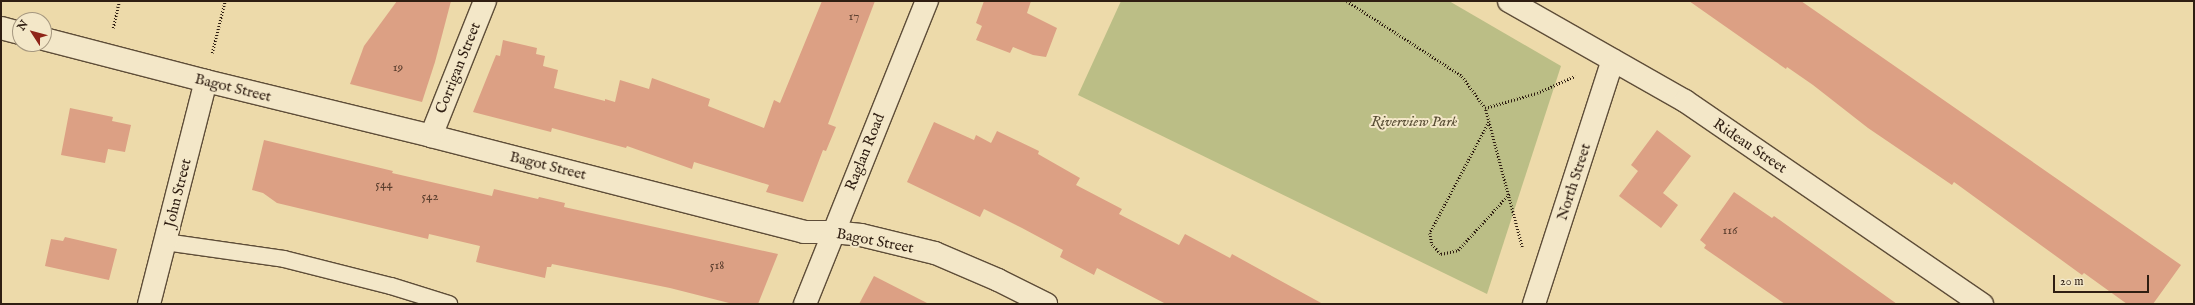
<!DOCTYPE html>
<style>
body{margin:0}
#map{position:relative;width:2195px;height:305px;overflow:hidden;background:#eddaaa;font-family:"IM FELL English",serif}
div>[style]{position:absolute}
.green>*{inset:0;background:#bbbe86}
.building>*{inset:0;background:#dca084}
.path>*{height:2.5px;margin-top:-1.25px;transform-origin:0;background:repeating-linear-gradient(90deg,#2f1e12 0 1px,transparent 0 3px)}
.roads{filter:drop-shadow(1px 0 #5e4d38) drop-shadow(-1px 0 #5e4d38) drop-shadow(0 1px #5e4d38) drop-shadow(0 -1px #5e4d38)}
.lane>*{height:16px;margin:-8px;padding:0 8px;transform-origin:8px;border-radius:8px;background:#f3e7c8}
.street>*{height:22px;margin:-11px;padding:0 11px;transform-origin:11px;border-radius:11px;background:#f3e7c8}
.secondary>*{height:22px;margin:-11px;padding:0 11px;transform-origin:11px;border-radius:11px;background:#f3e7c8}
span{translate:-50% -50%;white-space:nowrap;text-align:center;line-height:1.15;-webkit-text-stroke:4px #f3e7c8;paint-order:stroke}
.number-label{font-size:13px;color:#5a3e2e}
.number-label span{-webkit-text-stroke-width:0}
.street-label{font-size:15px;color:#2f1e12}
.park-label{font-size:15px;color:#594e35;font-style:italic}
.frame{position:absolute;inset:0;border:2px solid #2f1e12;pointer-events:none}
.north{position:absolute;left:12px;top:12px;width:40px;height:40px;box-sizing:border-box;background:#f3e7c8;border:1px solid #a5977f;border-radius:50%;rotate:306deg;font-size:11px;font-weight:700;line-height:16px;text-align:center;color:#2f1e12}
.north::after{content:'';display:block;margin:auto;width:14px;height:18px;background:#8f2418;clip-path:polygon(50% 0,100% 100%,50% 72%,0 100%)}
.scale{position:absolute;left:2053px;top:275px;width:96px;height:18px;box-sizing:border-box;border:2px solid #2f1e12;border-top:0;padding-left:5px;font-size:12px;line-height:14px;white-space:nowrap;color:#2f1e12;-webkit-text-stroke:3px #f3e7c8;paint-order:stroke}
</style>
<div id="map">
<div class="green">
<div style="clip-path:polygon(1121px 1px,1449px 1px,1561px 66px,1487px 294px,1078px 95px)"></div>
</div>
<div class="building">
<div style="clip-path:polygon(397px 1px,451px 1px,435px 62px,422px 102px,350px 84px,364px 46px)"></div>
<div style="clip-path:polygon(822px 1px,875px 1px,828px 124px,836px 127px,826px 151px,823px 150px,803px 202px,766px 192px,769px 185px,694px 162px,692px 169px,627px 146px,626px 148px,552px 128px,551px 132px,473px 112px,496px 55px,500px 56px,503px 40px,537px 48px,536px 54px,545px 56px,543px 66px,558px 70px,554px 88px,605px 101px,605px 99px,615px 102px,620px 80px,649px 89px,652px 78px,710px 99px,708px 106px,764px 128px,774px 100px,780px 103px)"></div>
<div style="clip-path:polygon(984px 1px,1031px 1px,1027px 13px,1057px 28px,1046px 57px,1033px 55px,1013px 47px,1010px 53px,976px 40px,982px 26px,976px 23px)"></div>
<div style="clip-path:polygon(1689px 1px,1801px 1px,2181px 265px,2153px 304px,2127px 304px,2084px 273px,2082px 275px,1954px 182px,1952px 185px,1868px 128px,1813px 85px,1787px 67px,1786px 69px)"></div>
<div style="clip-path:polygon(70px 108px,113px 117px,112px 121px,131px 125px,125px 152px,108px 149px,105px 163px,61px 155px)"></div>
<div style="clip-path:polygon(934px 122px,974px 140px,976px 135px,991px 143px,997px 131px,1039px 151px,1038px 154px,1080px 178px,1076px 185px,1122px 209px,1119px 214px,1179px 245px,1185px 234px,1230px 258px,1232px 254px,1323px 304px,1166px 304px,1097px 268px,1094px 275px,1060px 257px,1063px 250px,1022px 228px,984px 209px,980px 217px,907px 182px)"></div>
<div style="clip-path:polygon(1657px 130px,1691px 156px,1663px 193px,1678px 205px,1661px 228px,1619px 196px,1638px 171px,1631px 165px)"></div>
<div style="clip-path:polygon(264px 140px,393px 171px,392px 173px,492px 196px,494px 189px,538px 199px,539px 197px,565px 203px,564px 207px,778px 254px,758px 304px,733px 304px,670px 288px,552px 264px,551px 267px,547px 267px,545px 278px,476px 262px,480px 246px,429px 234px,428px 239px,277px 203px,263px 193px,252px 190px)"></div>
<div style="clip-path:polygon(1734px 192px,1772px 218px,1774px 216px,1897px 304px,1785px 304px,1704px 248px,1706px 245px,1700px 240px)"></div>
<div style="clip-path:polygon(65px 237px,117px 249px,109px 280px,45px 266px,51px 239px,63px 241px)"></div>
<div style="clip-path:polygon(874px 276px,929px 304px,859px 304px)"></div>
</div>
<div class="path">
<div style="left:1347px;top:1px;width:137px;rotate:33.1deg"></div>
<div style="left:1462px;top:76px;width:39px;rotate:54deg"></div>
<div style="left:113px;top:28px;width:28px;rotate:-77deg"></div>
<div style="left:212px;top:53px;width:54px;rotate:-76deg"></div>
<div style="left:1489px;top:122px;width:126px;rotate:118deg"></div>
<div style="left:1430px;top:233px;width:11px;rotate:80deg"></div>
<div style="left:1432px;top:244px;width:13px;rotate:48deg"></div>
<div style="left:1441px;top:254px;width:17px;rotate:-13deg"></div>
<div style="left:1458px;top:250px;width:76px;rotate:-47.7deg"></div>
<div style="left:1522px;top:247px;width:144px;rotate:-104.9deg"></div>
<div style="left:1485px;top:108px;width:54px;rotate:-16.1deg"></div>
<div style="left:1537px;top:93px;width:42px;rotate:-24.1deg"></div>
</div>
<div class="roads">
<div class="lane">
<div style="left:165px;top:242px;width:120px;rotate:8.1deg"></div>
<div style="left:284px;top:259px;width:110px;rotate:14.2deg"></div>
<div style="left:391px;top:286px;width:61px;rotate:17.2deg"></div>
</div>
<div class="street">
<div style="left:1px;top:28px;width:20px;rotate:15deg"></div>
<div style="left:44px;top:39px;width:167px;rotate:14.5deg"></div>
<div style="left:206px;top:81px;width:232px;rotate:13.7deg"></div>
<div style="left:431px;top:136px;width:385px;rotate:14.4deg"></div>
<div style="left:804px;top:232px;width:29px"></div>
<div style="left:833px;top:232px;width:28px;rotate:6deg"></div>
<div style="left:861px;top:235px;width:76px;rotate:13.7deg"></div>
<div style="left:935px;top:253px;width:69px;rotate:23.2deg"></div>
<div style="left:998px;top:280px;width:54px;rotate:26.6deg"></div>
<div style="left:431px;top:136px;width:145px;rotate:-68.2deg"></div>
<div style="left:149px;top:304px;width:230px;rotate:-75.7deg"></div>
<div style="left:805px;top:304px;width:327px;rotate:-68.1deg"></div>
<div style="left:1534px;top:304px;width:256px;rotate:-72.1deg"></div>
</div>
<div class="secondary">
<div style="left:1509px;top:1px;width:202px;rotate:29.6deg"></div>
<div style="left:1685px;top:101px;width:360px;rotate:34.4deg"></div>
</div>
</div>
<div class="number-label">
<span style="left:854px;top:17px">17</span>
<span style="left:398px;top:68px">19</span>
<span style="left:384px;top:185px">544</span>
<span style="left:430px;top:197px">542</span>
<span style="left:1730px;top:231px">116</span>
<span style="left:717px;top:266px">518</span>
</div>
<div class="street-label">
<span style="left:458px;top:68px;rotate:-68deg">Corrigan Street</span>
<span style="left:233px;top:88px;rotate:14deg">Bagot Street</span>
<span style="left:1750px;top:146px;rotate:34deg">Rideau Street</span>
<span style="left:865px;top:152px;rotate:-68deg">Raglan Road</span>
<span style="left:548px;top:166px;rotate:14deg">Bagot Street</span>
<span style="left:1574px;top:182px;rotate:-72deg">North Street</span>
<span style="left:178px;top:193px;rotate:-76deg">John Street</span>
<span style="left:875px;top:241px;rotate:11deg">Bagot Street</span>
</div>
<div class="park-label">
<span style="left:1414px;top:122px">Riverview Park</span>
</div>
<div class="frame"></div>
<div class="north">N</div>
<div class="scale">20 m</div>
</div>
